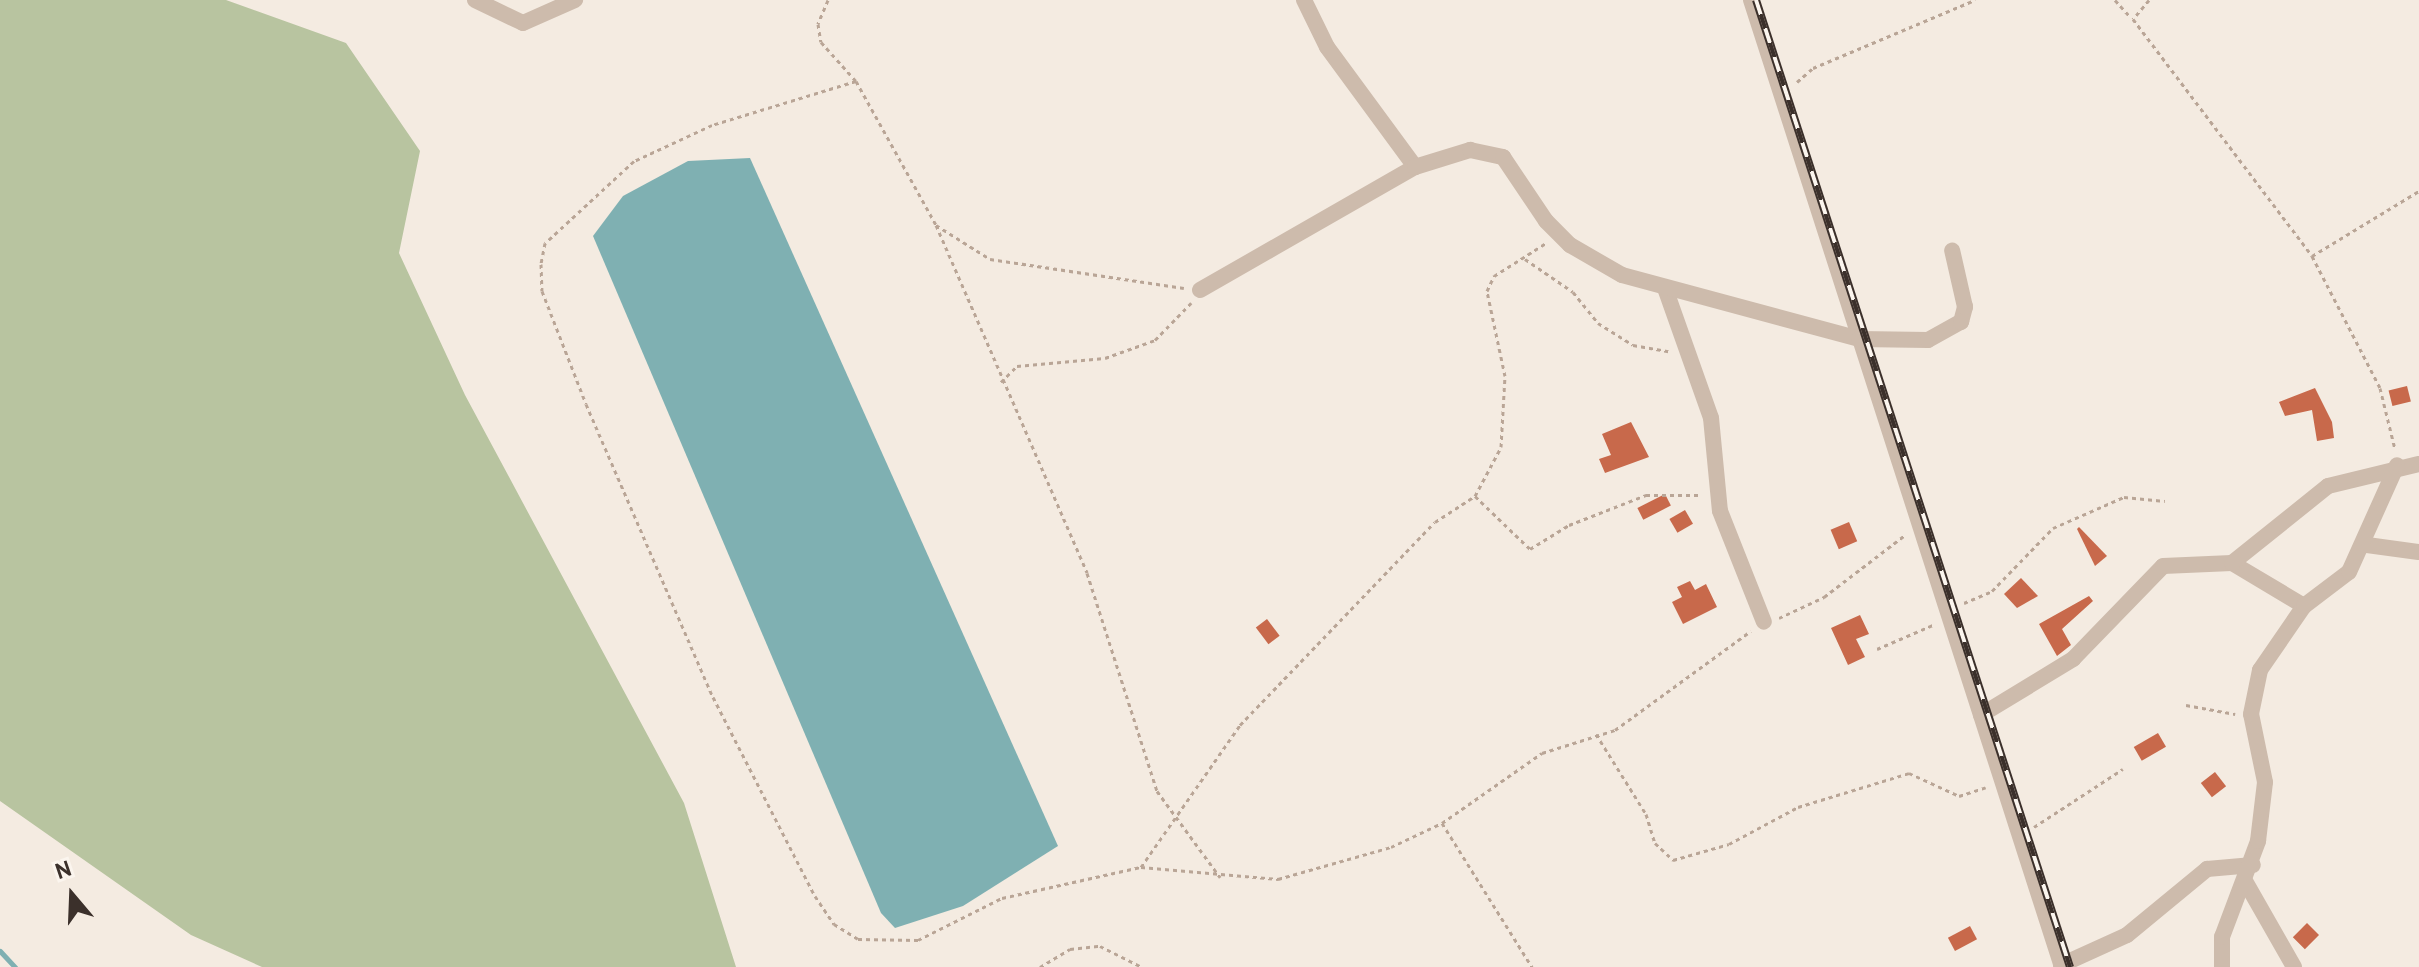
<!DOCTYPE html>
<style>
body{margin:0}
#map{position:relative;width:2419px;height:967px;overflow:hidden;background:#f4ebe1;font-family:Overpass,sans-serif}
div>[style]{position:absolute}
.green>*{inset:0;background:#b8c4a0}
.water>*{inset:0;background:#7fb0b2}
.stream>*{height:5px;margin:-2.5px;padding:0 2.5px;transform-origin:2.5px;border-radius:2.5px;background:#7fb0b2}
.building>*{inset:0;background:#c8694b;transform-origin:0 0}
.path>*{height:3px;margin-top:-1.5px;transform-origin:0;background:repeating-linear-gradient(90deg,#b9a596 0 4px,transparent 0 8px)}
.minor>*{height:16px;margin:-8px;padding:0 8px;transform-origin:8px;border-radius:8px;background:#cdbbac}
.rail>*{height:8px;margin-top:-4px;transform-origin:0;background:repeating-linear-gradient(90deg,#fbf5ee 0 15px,#3b302b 0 30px);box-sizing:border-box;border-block:2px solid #3b302b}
span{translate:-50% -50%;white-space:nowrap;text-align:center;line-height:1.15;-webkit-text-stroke:6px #fbf5ee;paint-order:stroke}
.north{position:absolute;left:32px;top:855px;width:80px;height:80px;-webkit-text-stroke:6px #fbf5ee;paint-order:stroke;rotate:341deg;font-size:22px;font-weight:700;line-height:32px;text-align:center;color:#3b302b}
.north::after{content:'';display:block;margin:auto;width:28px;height:36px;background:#3b302b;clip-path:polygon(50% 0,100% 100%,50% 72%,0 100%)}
</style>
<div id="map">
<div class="green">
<div style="clip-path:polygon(0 0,226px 0,346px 43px,420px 151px,399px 253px,465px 395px,684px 803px,736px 967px,262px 967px,191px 935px,0 801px)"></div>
</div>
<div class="water">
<div style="clip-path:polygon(750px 158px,1058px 846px,963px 906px,895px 928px,881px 913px,593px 236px,623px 196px,688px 161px)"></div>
</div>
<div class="stream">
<div style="left:0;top:951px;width:22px;rotate:47deg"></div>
</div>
<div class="building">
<div style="left:2407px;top:386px;width:16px;height:19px;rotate:76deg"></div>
<div style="clip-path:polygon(2315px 388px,2332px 422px,2334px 438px,2317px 441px,2312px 410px,2285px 416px,2279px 402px)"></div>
<div style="clip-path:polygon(1631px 422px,1649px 457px,1605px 473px,1599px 459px,1611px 455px,1602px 434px)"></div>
<div style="left:1665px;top:494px;width:13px;height:31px;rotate:63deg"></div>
<div style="left:1685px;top:510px;width:16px;height:18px;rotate:60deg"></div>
<div style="left:1849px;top:522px;width:21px;height:20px;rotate:67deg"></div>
<div style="clip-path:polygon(2079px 527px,2107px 556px,2095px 566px,2077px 529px)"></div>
<div style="clip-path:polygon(2021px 578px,2038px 596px,2017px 608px,2004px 594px)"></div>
<div style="clip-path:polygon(1690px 581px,1695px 590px,1706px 584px,1717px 607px,1683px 624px,1672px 602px,1682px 597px,1677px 587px)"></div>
<div style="clip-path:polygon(2089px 596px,2093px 601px,2062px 629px,2071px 645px,2057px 656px,2039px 624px)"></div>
<div style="clip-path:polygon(1860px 615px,1869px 634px,1856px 639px,1865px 657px,1848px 665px,1831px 628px)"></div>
<div style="left:1267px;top:619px;width:21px;height:14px;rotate:53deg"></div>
<div style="left:2158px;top:733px;width:16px;height:28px;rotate:60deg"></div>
<div style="left:2215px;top:772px;width:18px;height:18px;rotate:52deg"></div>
<div style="left:2307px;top:923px;width:17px;height:20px;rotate:45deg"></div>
<div style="left:1970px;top:926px;width:15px;height:25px;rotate:62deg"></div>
</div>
<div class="path">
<div style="left:828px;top:0;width:26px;rotate:113deg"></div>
<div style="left:818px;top:24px;width:18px;rotate:81deg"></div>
<div style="left:821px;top:42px;width:52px;rotate:48.1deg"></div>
<div style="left:856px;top:81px;width:165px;rotate:60.9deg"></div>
<div style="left:936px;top:225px;width:379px;rotate:66.5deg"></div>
<div style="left:1087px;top:573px;width:229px;rotate:72.2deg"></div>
<div style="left:1157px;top:791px;width:107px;rotate:53.8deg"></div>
<div style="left:2115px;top:0;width:24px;rotate:48deg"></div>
<div style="left:2149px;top:0;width:25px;rotate:130deg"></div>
<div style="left:2133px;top:19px;width:297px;rotate:52.9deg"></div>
<div style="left:2312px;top:256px;width:148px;rotate:62.7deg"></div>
<div style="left:2380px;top:388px;width:63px;rotate:76.2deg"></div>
<div style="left:856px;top:81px;width:151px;rotate:163deg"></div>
<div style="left:712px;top:125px;width:86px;rotate:155.2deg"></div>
<div style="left:634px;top:161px;width:121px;rotate:137.3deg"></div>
<div style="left:545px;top:243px;width:21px;rotate:101deg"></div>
<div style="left:541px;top:264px;width:27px;rotate:88deg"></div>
<div style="left:542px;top:291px;width:121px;rotate:68.7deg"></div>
<div style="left:586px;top:404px;width:319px;rotate:66.6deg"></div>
<div style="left:713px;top:697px;width:224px;rotate:62.9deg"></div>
<div style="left:815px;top:896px;width:34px;rotate:56deg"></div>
<div style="left:834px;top:924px;width:28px;rotate:32deg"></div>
<div style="left:858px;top:939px;width:60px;rotate:1deg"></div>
<div style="left:918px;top:940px;width:94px;rotate:-26.6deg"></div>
<div style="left:1002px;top:898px;width:142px;rotate:-12.6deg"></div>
<div style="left:1141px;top:867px;width:138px;rotate:5deg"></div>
<div style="left:1278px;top:879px;width:117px;rotate:-15.8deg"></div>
<div style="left:1391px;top:847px;width:56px;rotate:-25.2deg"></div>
<div style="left:1442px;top:823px;width:122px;rotate:-35deg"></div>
<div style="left:1542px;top:753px;width:77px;rotate:-17.5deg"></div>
<div style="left:1615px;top:730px;width:168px;rotate:-36.1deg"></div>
<div style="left:1797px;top:82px;width:21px;rotate:-41deg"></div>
<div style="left:1813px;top:68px;width:176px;rotate:-22.8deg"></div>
<div style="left:936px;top:225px;width:64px;rotate:32.2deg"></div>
<div style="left:990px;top:259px;width:196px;rotate:8.5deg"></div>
<div style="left:2312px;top:256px;width:125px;rotate:-31.3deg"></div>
<div style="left:1525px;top:259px;width:58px;rotate:34.5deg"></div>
<div style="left:1573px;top:292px;width:40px;rotate:51deg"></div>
<div style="left:1598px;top:323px;width:41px;rotate:32.2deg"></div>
<div style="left:1633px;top:345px;width:36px;rotate:10deg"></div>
<div style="left:1001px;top:382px;width:23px;rotate:-45deg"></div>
<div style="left:1017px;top:366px;width:88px;rotate:-5.2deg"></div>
<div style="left:1105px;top:358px;width:53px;rotate:-19.8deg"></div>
<div style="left:1155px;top:340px;width:52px;rotate:-45.8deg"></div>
<div style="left:1475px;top:496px;width:76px;rotate:43.9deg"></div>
<div style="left:1530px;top:549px;width:46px;rotate:-31.6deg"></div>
<div style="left:1569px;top:525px;width:83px;rotate:-21.3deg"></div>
<div style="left:1646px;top:495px;width:56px"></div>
<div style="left:1964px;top:603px;width:30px;rotate:-23deg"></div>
<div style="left:1992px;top:591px;width:88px;rotate:-45.9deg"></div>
<div style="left:2053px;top:528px;width:77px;rotate:-23.6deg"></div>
<div style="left:2124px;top:497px;width:41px;rotate:5.6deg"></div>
<div style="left:1779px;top:618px;width:50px;rotate:-25deg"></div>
<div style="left:1824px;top:597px;width:102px;rotate:-37.4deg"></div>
<div style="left:1877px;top:649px;width:63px;rotate:-23.3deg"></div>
<div style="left:2186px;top:705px;width:50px;rotate:10.4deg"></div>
<div style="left:1596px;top:734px;width:94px;rotate:58deg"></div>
<div style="left:1646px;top:814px;width:30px;rotate:73deg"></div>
<div style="left:1655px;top:843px;width:25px;rotate:43deg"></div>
<div style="left:1673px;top:860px;width:58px;rotate:-15.9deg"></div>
<div style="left:1729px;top:844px;width:78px;rotate:-28.2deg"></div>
<div style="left:1798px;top:807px;width:116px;rotate:-17deg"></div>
<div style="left:1909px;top:773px;width:55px;rotate:24.7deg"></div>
<div style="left:1959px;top:796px;width:28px;rotate:-18deg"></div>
<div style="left:1442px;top:823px;width:170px;rotate:58deg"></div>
<div style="left:2034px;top:827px;width:106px;rotate:-33.1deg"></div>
<div style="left:1141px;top:867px;width:173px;rotate:-55.1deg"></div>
<div style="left:1240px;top:725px;width:281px;rotate:-46.2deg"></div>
<div style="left:1435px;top:522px;width:48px;rotate:-33deg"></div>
<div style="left:1475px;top:496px;width:55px;rotate:-62deg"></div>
<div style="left:1501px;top:447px;width:71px;rotate:-86.8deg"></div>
<div style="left:1505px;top:376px;width:87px;rotate:-102deg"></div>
<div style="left:1487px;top:291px;width:17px;rotate:-65deg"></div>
<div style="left:1494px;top:276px;width:62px;rotate:-32.4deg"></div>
<div style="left:1040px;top:967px;width:35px;rotate:-31deg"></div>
<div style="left:1070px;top:949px;width:30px;rotate:-6deg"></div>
<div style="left:1100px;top:946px;width:47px;rotate:26.6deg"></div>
</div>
<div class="minor">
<div style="left:475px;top:0;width:53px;rotate:25.6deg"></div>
<div style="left:523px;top:23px;width:57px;rotate:-23.9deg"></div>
<div style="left:1304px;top:0;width:52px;rotate:63.9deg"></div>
<div style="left:1327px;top:47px;width:149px;rotate:53.7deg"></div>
<div style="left:1751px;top:0;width:1016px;rotate:72.17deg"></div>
<div style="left:1665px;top:288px;width:138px;rotate:70.5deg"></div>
<div style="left:1711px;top:418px;width:93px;rotate:84.5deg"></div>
<div style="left:1720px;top:511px;width:119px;rotate:68.4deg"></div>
<div style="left:1200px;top:290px;width:248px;rotate:-29.8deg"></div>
<div style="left:1415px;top:167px;width:58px;rotate:-17.2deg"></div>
<div style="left:1470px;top:150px;width:34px;rotate:12deg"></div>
<div style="left:1503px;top:157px;width:77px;rotate:56.1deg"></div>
<div style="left:1546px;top:221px;width:34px;rotate:45deg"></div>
<div style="left:1570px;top:245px;width:60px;rotate:30deg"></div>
<div style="left:1622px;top:275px;width:245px;rotate:15.1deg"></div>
<div style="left:1859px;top:339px;width:69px;rotate:0.8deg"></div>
<div style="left:1928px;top:340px;width:38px;rotate:-29deg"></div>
<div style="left:1961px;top:322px;width:16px;rotate:-75deg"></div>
<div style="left:1965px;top:307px;width:58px;rotate:-102.8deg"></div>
<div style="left:2367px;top:545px;width:52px;rotate:7.7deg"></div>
<div style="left:2232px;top:563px;width:84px;rotate:30.8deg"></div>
<div style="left:1981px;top:715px;width:108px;rotate:-31.3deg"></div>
<div style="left:2073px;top:659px;width:129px;rotate:-45.9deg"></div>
<div style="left:2163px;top:566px;width:69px;rotate:-2.5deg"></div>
<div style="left:2232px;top:563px;width:123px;rotate:-38.7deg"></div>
<div style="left:2328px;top:486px;width:94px;rotate:-13.6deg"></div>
<div style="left:2245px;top:881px;width:99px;rotate:60.3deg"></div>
<div style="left:2061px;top:965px;width:72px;rotate:-24.4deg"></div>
<div style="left:2127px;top:935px;width:104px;rotate:-39.5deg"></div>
<div style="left:2207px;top:869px;width:46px;rotate:-5deg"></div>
<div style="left:2222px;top:967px;width:30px;rotate:-90deg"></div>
<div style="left:2222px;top:937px;width:103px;rotate:-69.4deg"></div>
<div style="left:2258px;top:841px;width:59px;rotate:-83.2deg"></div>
<div style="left:2265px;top:782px;width:69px;rotate:-101.6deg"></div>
<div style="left:2251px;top:714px;width:45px;rotate:-78.4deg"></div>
<div style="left:2260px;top:670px;width:78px;rotate:-55.5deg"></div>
<div style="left:2304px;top:606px;width:56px;rotate:-37.1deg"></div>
<div style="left:2349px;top:572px;width:117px;rotate:-65.8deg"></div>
</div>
<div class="rail">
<div style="left:1756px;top:0;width:1017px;rotate:72.01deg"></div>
</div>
<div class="north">N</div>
</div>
